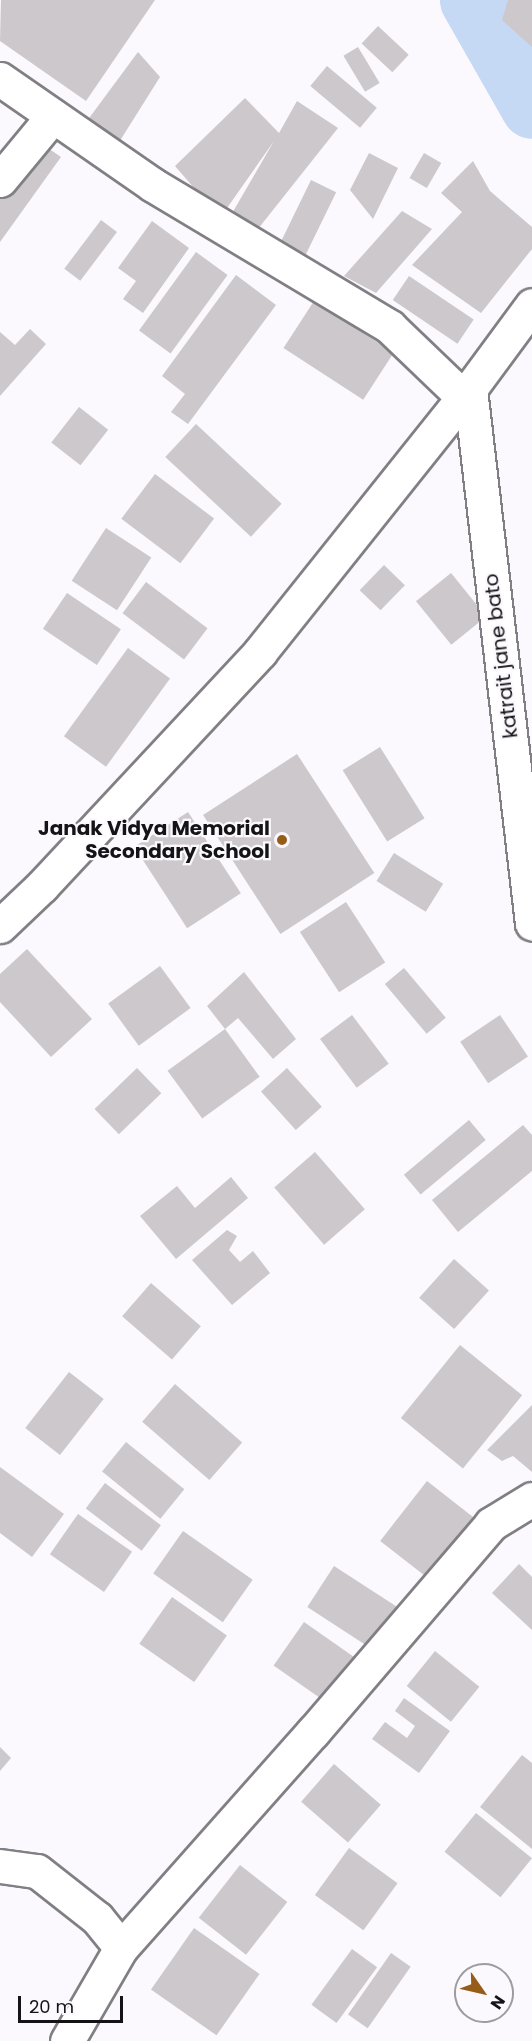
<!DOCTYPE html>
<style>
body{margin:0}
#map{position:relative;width:532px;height:2041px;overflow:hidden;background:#fbf8fe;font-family:Poppins,sans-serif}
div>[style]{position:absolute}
.river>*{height:63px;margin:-31.5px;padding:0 31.5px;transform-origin:31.5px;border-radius:31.5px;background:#c5d8f4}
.building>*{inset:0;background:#ccc8cc;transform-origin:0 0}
.roads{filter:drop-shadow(2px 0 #817f84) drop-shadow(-2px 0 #817f84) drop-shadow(0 2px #817f84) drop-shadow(0 -2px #817f84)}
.minor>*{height:33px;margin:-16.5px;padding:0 16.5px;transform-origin:16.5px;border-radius:16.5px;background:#fff}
.dots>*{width:16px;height:16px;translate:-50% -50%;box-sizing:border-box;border:3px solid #fbf8fe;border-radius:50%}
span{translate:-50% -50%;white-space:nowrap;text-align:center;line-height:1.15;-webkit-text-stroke:4.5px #fbf8fe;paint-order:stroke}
.street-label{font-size:20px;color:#141315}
.poi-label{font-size:20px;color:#141315;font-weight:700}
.right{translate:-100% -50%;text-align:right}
.north{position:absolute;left:454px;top:1963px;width:60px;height:60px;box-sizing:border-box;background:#fbf8fe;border:2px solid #9f9ca1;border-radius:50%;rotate:124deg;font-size:16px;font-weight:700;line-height:24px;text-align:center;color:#141315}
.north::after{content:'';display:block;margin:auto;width:21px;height:27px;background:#955d18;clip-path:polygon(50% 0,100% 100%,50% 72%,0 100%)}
.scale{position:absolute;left:18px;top:1996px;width:105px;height:27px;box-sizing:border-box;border:3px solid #141315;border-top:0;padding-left:8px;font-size:18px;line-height:21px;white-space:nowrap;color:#141315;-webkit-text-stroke:4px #fbf8fe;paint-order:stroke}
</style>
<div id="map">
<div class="river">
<div style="left:471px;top:0;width:123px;rotate:60.3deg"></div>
</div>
<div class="building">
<div style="clip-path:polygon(1px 0,155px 0,86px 101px,0 41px)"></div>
<div style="clip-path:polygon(508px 0,532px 0,532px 47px,502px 20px)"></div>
<div style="left:378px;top:26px;width:42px;height:24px;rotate:43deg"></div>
<div style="left:358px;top:47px;width:42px;height:17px;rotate:59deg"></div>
<div style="clip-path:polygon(138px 52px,160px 77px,116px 147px,81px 129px)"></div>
<div style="left:327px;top:66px;width:65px;height:26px;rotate:40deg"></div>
<div style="clip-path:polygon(245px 98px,279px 133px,297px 101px,338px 128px,254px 234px,227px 222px,274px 141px,220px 218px,175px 166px)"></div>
<div style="clip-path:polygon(39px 142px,61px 157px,0 242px,0 197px)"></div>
<div style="clip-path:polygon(369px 153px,398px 168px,373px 219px,350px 190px)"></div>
<div style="left:424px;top:153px;width:20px;height:29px;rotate:30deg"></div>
<div style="clip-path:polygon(473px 161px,490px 191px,532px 227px,532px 249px,481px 313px,412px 265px,462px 212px,441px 193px)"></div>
<div style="left:311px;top:180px;width:28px;height:69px;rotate:26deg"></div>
<div style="clip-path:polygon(402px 211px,432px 229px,376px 293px,344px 276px)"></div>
<div style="left:101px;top:220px;width:20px;height:61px;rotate:37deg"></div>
<div style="clip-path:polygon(152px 221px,189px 248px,143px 313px,123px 299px,136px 281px,118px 268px)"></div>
<div style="left:196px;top:252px;width:39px;height:97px;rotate:36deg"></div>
<div style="clip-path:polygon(236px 275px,276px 305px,188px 424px,171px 412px,185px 394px,162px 376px)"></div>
<div style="left:409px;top:276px;width:78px;height:29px;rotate:34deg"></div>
<div style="left:314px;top:301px;width:95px;height:56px;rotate:33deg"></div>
<div style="clip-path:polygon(30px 329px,46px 344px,0 396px,0 332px,15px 345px)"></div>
<div style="left:79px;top:407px;width:37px;height:45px;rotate:38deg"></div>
<div style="left:196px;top:424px;width:117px;height:45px;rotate:43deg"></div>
<div style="left:155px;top:474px;width:74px;height:56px;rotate:37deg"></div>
<div style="left:106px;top:528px;width:54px;height:63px;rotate:33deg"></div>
<div style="left:384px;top:565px;width:29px;height:35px;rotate:44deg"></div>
<div style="left:451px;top:573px;width:56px;height:45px;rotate:51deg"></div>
<div style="left:146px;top:582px;width:77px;height:39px;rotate:37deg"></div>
<div style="left:67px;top:593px;width:65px;height:43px;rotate:34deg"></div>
<div style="left:128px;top:648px;width:52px;height:109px;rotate:36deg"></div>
<div style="left:380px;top:747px;width:84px;height:44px;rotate:58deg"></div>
<div style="left:297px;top:754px;width:142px;height:112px;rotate:57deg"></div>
<div style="left:188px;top:812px;width:97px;height:64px;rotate:57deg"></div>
<div style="left:394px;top:853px;width:58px;height:33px;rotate:32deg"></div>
<div style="left:346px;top:902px;width:72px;height:55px;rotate:57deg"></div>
<div style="clip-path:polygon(27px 949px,92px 1019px,51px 1057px,0 1002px,0 974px)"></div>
<div style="left:160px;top:966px;width:52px;height:64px;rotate:54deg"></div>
<div style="left:404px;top:968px;width:65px;height:25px;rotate:50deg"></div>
<div style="clip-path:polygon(244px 972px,296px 1039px,273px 1059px,238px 1018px,225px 1029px,207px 1006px)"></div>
<div style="left:352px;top:1015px;width:61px;height:40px;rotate:53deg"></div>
<div style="left:500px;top:1015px;width:50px;height:48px;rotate:56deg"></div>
<div style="left:225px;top:1029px;width:59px;height:71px;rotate:54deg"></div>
<div style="left:137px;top:1068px;width:35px;height:59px;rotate:46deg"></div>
<div style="left:287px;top:1068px;width:52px;height:35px;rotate:48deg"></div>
<div style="left:469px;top:1120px;width:26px;height:85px;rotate:50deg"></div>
<div style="clip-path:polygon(523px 1125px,532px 1135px,532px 1171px,458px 1232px,432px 1200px)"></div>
<div style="left:315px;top:1152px;width:76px;height:54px;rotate:49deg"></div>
<div style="clip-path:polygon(231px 1177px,248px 1198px,176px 1259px,140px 1216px,177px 1186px,195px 1208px)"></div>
<div style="clip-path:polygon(227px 1230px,237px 1236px,229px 1250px,240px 1262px,253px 1251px,270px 1273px,232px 1305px,192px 1260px)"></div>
<div style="left:454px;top:1259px;width:47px;height:52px;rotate:42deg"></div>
<div style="left:151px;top:1283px;width:66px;height:44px;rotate:41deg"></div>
<div style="left:460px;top:1345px;width:80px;height:94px;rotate:39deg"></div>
<div style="left:69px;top:1372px;width:44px;height:71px;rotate:38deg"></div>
<div style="left:175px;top:1384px;width:89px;height:50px;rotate:41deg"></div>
<div style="clip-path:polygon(532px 1405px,532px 1472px,513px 1456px,502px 1461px,487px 1450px)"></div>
<div style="left:126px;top:1442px;width:75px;height:38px;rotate:39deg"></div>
<div style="clip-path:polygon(0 1467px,64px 1514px,32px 1557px,0 1533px)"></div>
<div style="left:427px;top:1481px;width:73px;height:76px;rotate:38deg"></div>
<div style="left:105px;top:1483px;width:70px;height:32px;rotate:37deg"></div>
<div style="left:78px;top:1514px;width:66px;height:49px;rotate:35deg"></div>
<div style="left:183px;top:1531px;width:85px;height:52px;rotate:35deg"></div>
<div style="clip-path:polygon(519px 1564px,532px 1577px,532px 1630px,492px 1593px)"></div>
<div style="left:334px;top:1566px;width:98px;height:49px;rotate:33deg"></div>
<div style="left:172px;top:1597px;width:67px;height:57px;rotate:35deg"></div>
<div style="left:304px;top:1622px;width:75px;height:53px;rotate:35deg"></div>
<div style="left:435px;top:1651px;width:57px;height:45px;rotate:39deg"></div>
<div style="clip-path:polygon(404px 1698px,450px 1731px,419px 1773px,372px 1739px,385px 1722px,407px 1738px,415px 1726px,395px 1711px)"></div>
<div style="clip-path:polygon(0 1747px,11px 1758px,0 1771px)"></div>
<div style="clip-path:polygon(522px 1755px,532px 1763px,532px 1849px,480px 1807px)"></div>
<div style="left:334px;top:1764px;width:62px;height:50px;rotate:41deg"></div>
<div style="left:476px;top:1813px;width:72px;height:50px;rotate:39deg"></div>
<div style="left:349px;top:1848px;width:60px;height:58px;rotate:36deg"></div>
<div style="left:240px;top:1865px;width:60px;height:67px;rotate:38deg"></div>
<div style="left:194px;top:1928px;width:80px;height:75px;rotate:35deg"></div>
<div style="left:352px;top:1949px;width:31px;height:69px;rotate:36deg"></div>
<div style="left:391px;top:1953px;width:24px;height:75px;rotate:35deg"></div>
</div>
<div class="roads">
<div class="minor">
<div style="left:0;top:79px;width:186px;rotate:34.7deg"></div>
<div style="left:153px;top:185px;width:276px;rotate:30.9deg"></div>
<div style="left:390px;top:327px;width:101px;rotate:43.8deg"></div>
<div style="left:0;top:180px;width:83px;rotate:-50.4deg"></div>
<div style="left:470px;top:389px;width:538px;rotate:83.38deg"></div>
<div style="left:0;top:926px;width:58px;rotate:-43.6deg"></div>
<div style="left:42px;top:886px;width:320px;rotate:-47deg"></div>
<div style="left:260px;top:652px;width:337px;rotate:-51.4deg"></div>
<div style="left:470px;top:389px;width:104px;rotate:-53.6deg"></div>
<div style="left:0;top:1866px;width:37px;rotate:8deg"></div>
<div style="left:37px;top:1871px;width:76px;rotate:38.1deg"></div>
<div style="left:97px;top:1918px;width:38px;rotate:51deg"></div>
<div style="left:67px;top:2041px;width:108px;rotate:-59.9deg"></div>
<div style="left:121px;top:1948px;width:289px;rotate:-48.4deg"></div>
<div style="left:313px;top:1732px;width:274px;rotate:-49.4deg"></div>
<div style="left:491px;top:1524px;width:48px;rotate:-31.4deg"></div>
</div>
</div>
<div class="dots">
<div style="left:282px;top:840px;background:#955d18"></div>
</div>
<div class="street-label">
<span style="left:501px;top:656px;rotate:-97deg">katrait jane bato</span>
</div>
<div class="poi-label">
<span class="right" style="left:270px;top:840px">Janak Vidya Memorial<br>Secondary School</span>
</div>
<div class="north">N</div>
<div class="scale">20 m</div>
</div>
